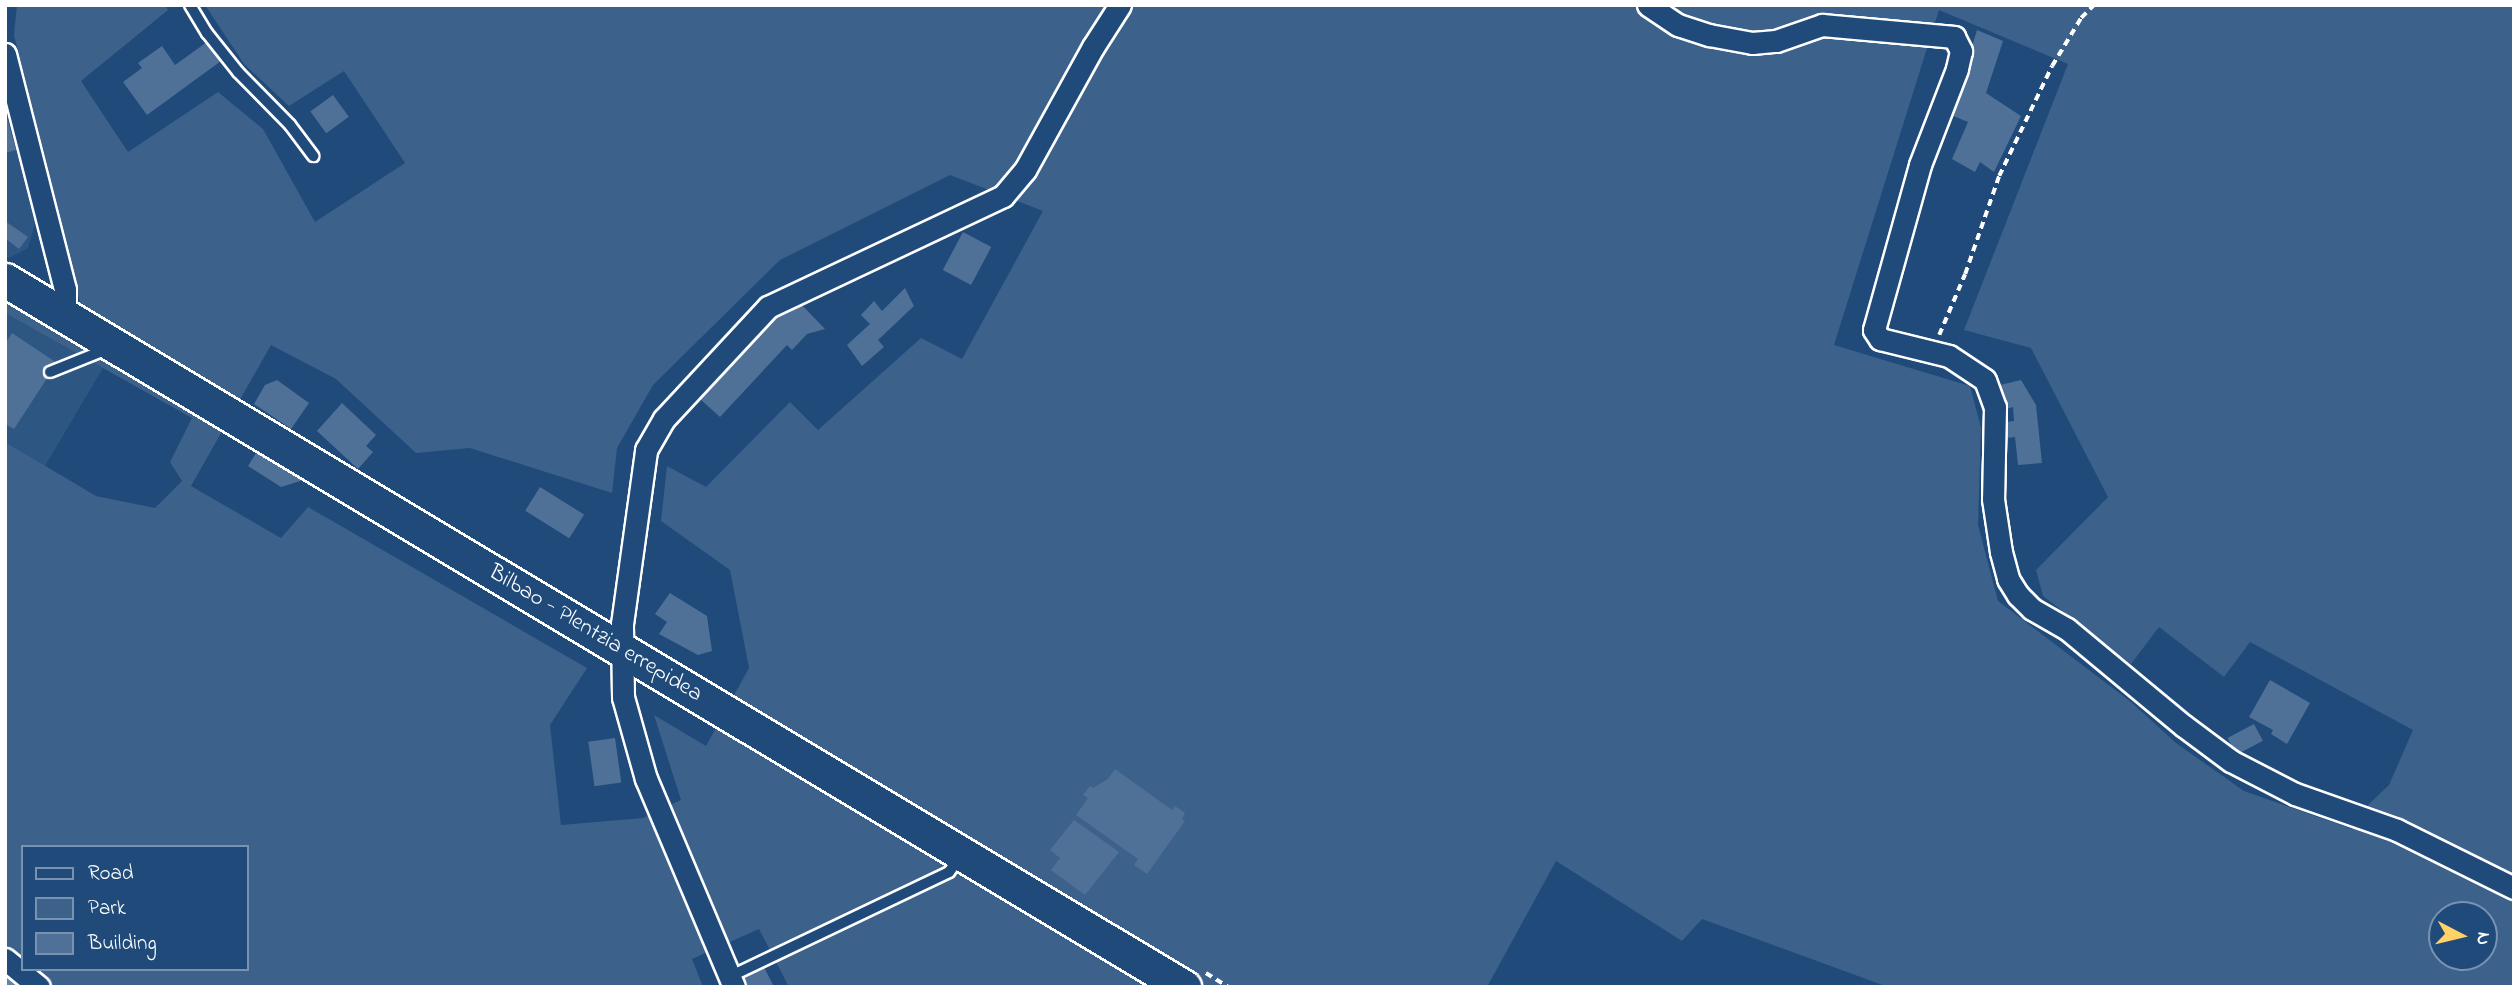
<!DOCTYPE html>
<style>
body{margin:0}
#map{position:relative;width:2519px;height:992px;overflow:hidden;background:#1f4a7a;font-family:"Indie Flower",sans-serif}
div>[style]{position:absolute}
.built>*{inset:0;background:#2e5683}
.green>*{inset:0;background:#3c618b}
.river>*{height:33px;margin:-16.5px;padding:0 16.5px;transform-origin:16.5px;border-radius:16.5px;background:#6583a4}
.building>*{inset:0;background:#507197;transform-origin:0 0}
.path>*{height:3.5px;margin-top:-1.75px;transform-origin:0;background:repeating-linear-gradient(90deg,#fff 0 7px,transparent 0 12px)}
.roads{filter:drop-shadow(2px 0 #fff) drop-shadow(-2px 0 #fff) drop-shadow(0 2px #fff) drop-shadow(0 -2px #fff)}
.service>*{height:10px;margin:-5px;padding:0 5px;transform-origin:5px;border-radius:5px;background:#1f4a7a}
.minor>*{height:21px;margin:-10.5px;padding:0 10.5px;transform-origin:10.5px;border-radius:10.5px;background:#1f4a7a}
.primary>*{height:33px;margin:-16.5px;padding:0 16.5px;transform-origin:16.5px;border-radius:16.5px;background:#1f4a7a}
span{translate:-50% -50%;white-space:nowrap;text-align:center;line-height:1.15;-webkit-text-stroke:5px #1f4a7a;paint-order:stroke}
.street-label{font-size:23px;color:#fff}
.frame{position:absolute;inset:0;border:7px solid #fff;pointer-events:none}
.legend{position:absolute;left:21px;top:845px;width:228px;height:126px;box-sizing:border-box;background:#1f4a7a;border:2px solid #7992af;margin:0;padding:9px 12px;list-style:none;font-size:21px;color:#fff}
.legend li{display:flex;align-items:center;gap:14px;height:35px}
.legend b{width:35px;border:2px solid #7992af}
.north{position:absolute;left:2428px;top:901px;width:70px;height:70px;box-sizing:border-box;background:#1f4a7a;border:2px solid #7992af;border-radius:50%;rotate:97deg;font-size:19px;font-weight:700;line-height:28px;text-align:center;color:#fff}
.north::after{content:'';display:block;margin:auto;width:24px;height:32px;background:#ffd166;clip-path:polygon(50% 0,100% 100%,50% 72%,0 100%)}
</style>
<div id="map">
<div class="built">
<div style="clip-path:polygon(5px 106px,36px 220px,28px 248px,9px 258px,5px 255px)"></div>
<div style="clip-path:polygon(5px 313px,103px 368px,45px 466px,5px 442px)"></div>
</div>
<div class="green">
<div style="clip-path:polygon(evenodd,17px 5px,165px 5px,168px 10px,81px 81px,128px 152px,218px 92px,263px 129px,315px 222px,405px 163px,344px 71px,289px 106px,244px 64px,205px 5px,2514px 5px,2514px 987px,1888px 987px,1702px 919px,1682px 941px,1556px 861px,1487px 987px,789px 987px,759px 929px,692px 959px,703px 987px,5px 987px,5px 442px,96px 496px,155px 508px,182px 481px,170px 462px,192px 418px,5px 313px,5px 265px,82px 311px,14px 35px,17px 5px,1939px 10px,2068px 64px,1964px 330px,2031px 348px,2108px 497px,2036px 570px,2043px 596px,2131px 664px,2159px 627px,2224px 677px,2250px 642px,2413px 730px,2389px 785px,2366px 807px,2352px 829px,2244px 791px,2176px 743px,2131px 702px,1998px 601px,1978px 525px,1981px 428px,1970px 386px,1834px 345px,1939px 10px,17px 5px,950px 175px,1043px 211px,962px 359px,921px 338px,818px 430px,790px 402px,706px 487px,667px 466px,661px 521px,730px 570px,749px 668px,706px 746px,654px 715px,681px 800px,643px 818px,561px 825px,550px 725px,587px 668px,308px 507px,281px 538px,191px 486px,271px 345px,336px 379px,416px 453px,470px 448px,612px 493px,617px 448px,653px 385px,780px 260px,950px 175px,17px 5px,23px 847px,247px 847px,247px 969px,23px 969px,23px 847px,17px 5px,2442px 915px,2484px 915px,2484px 957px,2442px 957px,2442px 915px)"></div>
</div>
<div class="river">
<div style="left:5px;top:981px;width:10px;rotate:37deg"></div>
</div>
<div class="building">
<div style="clip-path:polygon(1977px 30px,2003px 41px,1986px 93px,2021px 116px,1994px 172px,1980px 162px,1975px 172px,1952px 159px,1968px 122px,1951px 115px)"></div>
<div style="clip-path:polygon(207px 42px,221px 61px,147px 115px,123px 82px,142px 68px,138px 63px,162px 46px,175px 65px)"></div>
<div style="left:333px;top:95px;width:27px;height:28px;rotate:54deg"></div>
<div style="clip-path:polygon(5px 111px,16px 150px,5px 153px)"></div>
<div style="clip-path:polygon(5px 221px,28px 237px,19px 249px,5px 238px)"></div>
<div style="left:963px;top:232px;width:32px;height:43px;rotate:28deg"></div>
<div style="clip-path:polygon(905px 288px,914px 306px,878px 340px,884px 347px,862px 366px,847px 345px,870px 324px,861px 315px,874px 301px,882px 311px)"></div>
<div style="clip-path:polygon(797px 300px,825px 329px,807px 334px,792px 350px,787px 345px,720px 417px,700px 399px,780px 312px)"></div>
<div style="clip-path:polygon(12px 333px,57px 363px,14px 429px,5px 424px,5px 344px)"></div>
<div style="clip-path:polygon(277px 380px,309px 403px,291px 429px,254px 404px,265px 385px)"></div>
<div style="clip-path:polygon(2021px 380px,2036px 405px,2042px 463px,2018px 465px,2015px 437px,2006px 438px,2005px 422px,2014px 421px,2013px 407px,2003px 410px,2000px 385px)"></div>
<div style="clip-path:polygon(342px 403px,376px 435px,366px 446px,373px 452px,358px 469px,317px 431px)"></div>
<div style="clip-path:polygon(261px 445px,313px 477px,281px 487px,248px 466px)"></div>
<div style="left:540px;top:487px;width:52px;height:28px;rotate:32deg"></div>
<div style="clip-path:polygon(670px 593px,707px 616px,712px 651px,698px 655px,659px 634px,667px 622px,655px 614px)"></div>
<div style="clip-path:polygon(2270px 680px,2310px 703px,2287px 744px,2271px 734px,2273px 730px,2249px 717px)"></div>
<div style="left:2254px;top:724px;width:19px;height:30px;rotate:62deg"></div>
<div style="left:615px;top:738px;width:45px;height:27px;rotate:82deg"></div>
<div style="clip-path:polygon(1115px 769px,1172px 810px,1175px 806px,1185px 813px,1182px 819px,1185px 821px,1147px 874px,1134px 865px,1138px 859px,1076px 815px,1088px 798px,1083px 795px,1090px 786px,1093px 788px,1108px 779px)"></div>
<div style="clip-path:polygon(1074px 820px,1119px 852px,1085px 895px,1051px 870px,1060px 858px,1050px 850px)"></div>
<div style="clip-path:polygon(764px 967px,774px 987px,748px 987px,743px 976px)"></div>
</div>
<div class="path">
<div style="left:1939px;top:335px;width:66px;rotate:-66.9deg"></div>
<div style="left:1965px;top:274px;width:104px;rotate:-70.9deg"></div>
<div style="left:1999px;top:176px;width:122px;rotate:-64.3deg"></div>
<div style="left:2052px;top:66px;width:56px;rotate:-58.9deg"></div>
<div style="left:2081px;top:18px;width:18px;rotate:-45deg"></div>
<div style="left:1206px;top:973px;width:26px;rotate:32deg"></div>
</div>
<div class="roads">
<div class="service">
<div style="left:190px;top:5px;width:33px;rotate:59deg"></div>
<div style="left:207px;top:33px;width:50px;rotate:51.5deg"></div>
<div style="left:238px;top:72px;width:74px;rotate:45.5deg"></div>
<div style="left:290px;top:125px;width:39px;rotate:53deg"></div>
<div style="left:50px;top:372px;width:59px;rotate:-21.8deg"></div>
<div style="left:729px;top:977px;width:244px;rotate:-25.5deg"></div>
<div style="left:949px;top:872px;width:20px;rotate:-53deg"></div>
</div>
<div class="minor">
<div style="left:1648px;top:5px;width:36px;rotate:34deg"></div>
<div style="left:1678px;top:25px;width:33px;rotate:18deg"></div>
<div style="left:1709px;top:35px;width:44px;rotate:10.5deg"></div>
<div style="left:1752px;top:43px;width:24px;rotate:-5deg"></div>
<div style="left:1776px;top:41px;width:49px;rotate:-19.2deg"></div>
<div style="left:1822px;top:25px;width:133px;rotate:5.2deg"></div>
<div style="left:1954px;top:37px;width:16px;rotate:63deg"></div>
<div style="left:1961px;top:51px;width:18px;rotate:103deg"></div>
<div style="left:1957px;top:69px;width:103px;rotate:111.1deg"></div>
<div style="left:1920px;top:165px;width:171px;rotate:105.6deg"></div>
<div style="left:1874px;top:330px;width:11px;rotate:56deg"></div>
<div style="left:1880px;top:339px;width:71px;rotate:13.8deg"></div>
<div style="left:1949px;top:356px;width:43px;rotate:33.7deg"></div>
<div style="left:1985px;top:380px;width:29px;rotate:70deg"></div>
<div style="left:1995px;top:407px;width:92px;rotate:91.2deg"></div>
<div style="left:1993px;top:499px;width:54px;rotate:81.4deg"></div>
<div style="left:2001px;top:552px;width:28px;rotate:75deg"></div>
<div style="left:2008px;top:579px;width:19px;rotate:58deg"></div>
<div style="left:2018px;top:595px;width:20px;rotate:45deg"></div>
<div style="left:2032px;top:609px;width:40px;rotate:29.7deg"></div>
<div style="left:2067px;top:629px;width:152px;rotate:39.7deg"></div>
<div style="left:2184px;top:726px;width:59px;rotate:36.7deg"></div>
<div style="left:2231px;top:761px;width:72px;rotate:27.3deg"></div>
<div style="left:2295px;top:794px;width:108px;rotate:19.4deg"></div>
<div style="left:2397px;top:830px;width:131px;rotate:26.4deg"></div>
<div style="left:5px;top:54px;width:243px;rotate:75.7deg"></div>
<div style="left:65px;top:289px;width:27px;rotate:90deg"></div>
<div style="left:5px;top:959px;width:44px;rotate:39.5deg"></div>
<div style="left:734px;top:987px;width:226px;rotate:-112.9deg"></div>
<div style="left:646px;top:779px;width:85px;rotate:-105.7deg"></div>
<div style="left:623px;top:697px;width:73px;rotate:-90.8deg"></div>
<div style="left:622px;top:624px;width:176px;rotate:-82.1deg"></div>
<div style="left:646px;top:450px;width:36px;rotate:-60deg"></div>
<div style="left:664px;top:419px;width:153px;rotate:-47.1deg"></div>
<div style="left:768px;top:307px;width:260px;rotate:-25.3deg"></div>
<div style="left:1003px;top:196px;width:34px;rotate:-50deg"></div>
<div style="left:1025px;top:170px;width:141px;rotate:-61.1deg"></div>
<div style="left:1093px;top:47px;width:50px;rotate:-57.3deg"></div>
</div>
<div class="primary">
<div style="left:5px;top:280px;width:1375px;rotate:30.95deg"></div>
</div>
</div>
<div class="street-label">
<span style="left:595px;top:634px;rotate:31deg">Bilbao - Plentzia errepidea</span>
</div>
<div class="frame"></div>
<ul class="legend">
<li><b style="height:9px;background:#1f4a7a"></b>Road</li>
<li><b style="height:19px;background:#3c618b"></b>Park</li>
<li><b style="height:19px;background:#507197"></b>Building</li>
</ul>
<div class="north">N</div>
</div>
